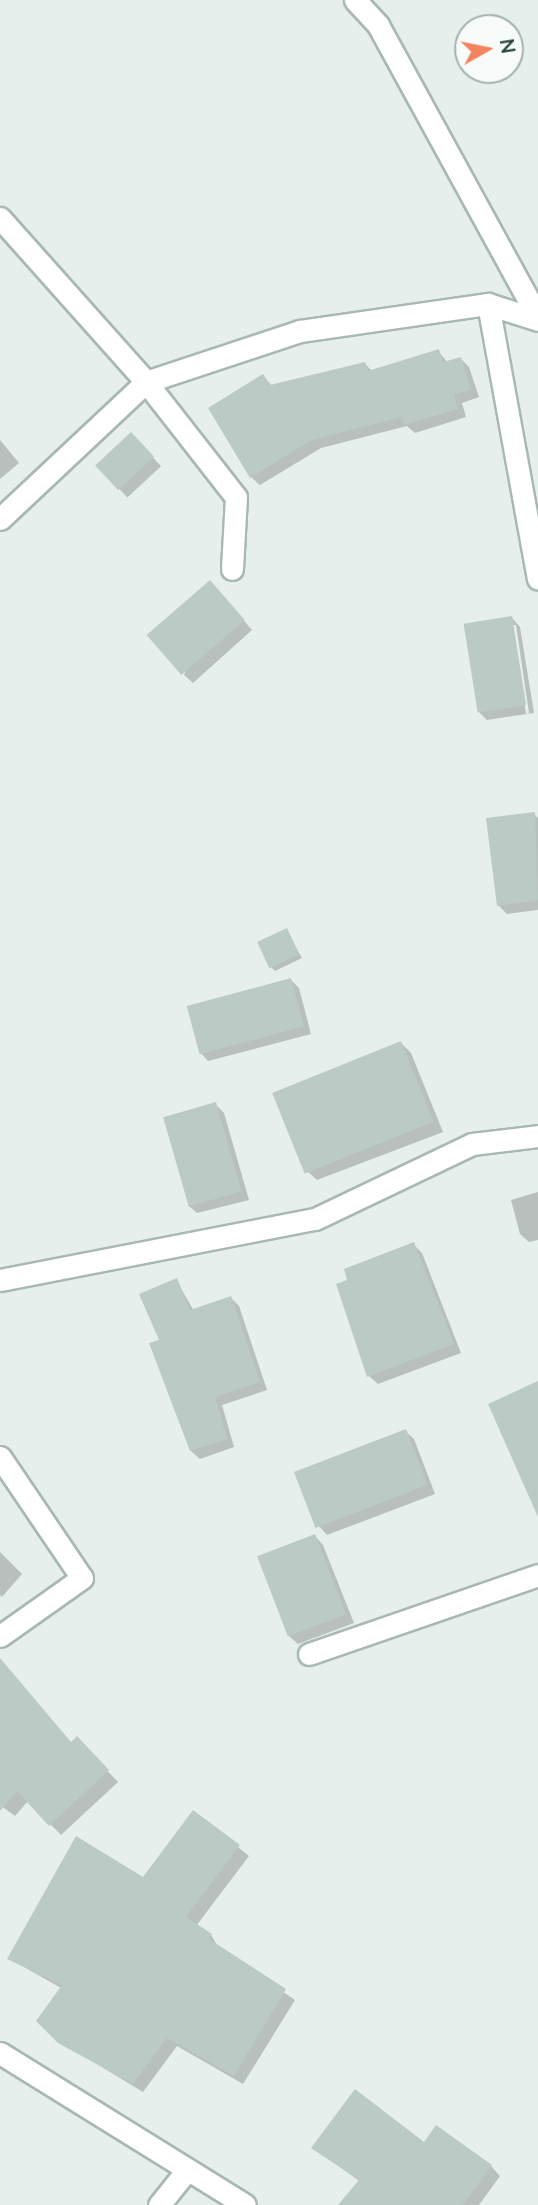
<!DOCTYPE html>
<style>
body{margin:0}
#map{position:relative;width:538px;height:2205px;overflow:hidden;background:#e6efeb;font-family:Lato,sans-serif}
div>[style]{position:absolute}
.shadow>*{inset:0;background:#0003;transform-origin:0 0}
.building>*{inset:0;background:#bbcac4;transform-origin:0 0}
.roads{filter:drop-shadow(2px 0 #a8b8b2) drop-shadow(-2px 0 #a8b8b2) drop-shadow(0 2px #a8b8b2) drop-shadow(0 -2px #a8b8b2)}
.minor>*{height:21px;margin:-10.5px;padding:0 10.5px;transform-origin:10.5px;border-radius:10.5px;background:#fff}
span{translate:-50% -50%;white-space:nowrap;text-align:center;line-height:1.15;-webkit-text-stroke:5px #f7fbf9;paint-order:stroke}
.north{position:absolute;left:454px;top:14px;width:70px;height:70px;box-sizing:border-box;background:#f7fbf9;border:2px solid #a3b1ad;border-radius:50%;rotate:81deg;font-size:19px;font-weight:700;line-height:28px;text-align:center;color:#24423a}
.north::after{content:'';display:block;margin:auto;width:24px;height:32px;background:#f4845f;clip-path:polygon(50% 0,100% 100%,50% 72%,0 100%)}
</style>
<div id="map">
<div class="shadow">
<div style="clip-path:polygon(438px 351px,448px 363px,461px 359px,469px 367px,479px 397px,462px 403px,466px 417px,415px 433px,407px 426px,321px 448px,260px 485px,251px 477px,263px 376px,273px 387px,365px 364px,373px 372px)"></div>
<div style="left:131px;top:434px;width:44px;height:46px;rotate:47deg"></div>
<div style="clip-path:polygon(0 440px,19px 463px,0 479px)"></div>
<div style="clip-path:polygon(218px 591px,252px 630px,193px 683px,184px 675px)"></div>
<div style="clip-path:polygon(evenodd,512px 618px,520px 627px,534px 713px,487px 720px,479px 712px,512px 618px,512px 625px,516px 625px,529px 713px,526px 714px,512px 625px)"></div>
<div style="clip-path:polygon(534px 814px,538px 818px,538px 910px,507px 914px,498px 905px)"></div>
<div style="clip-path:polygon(286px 930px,302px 958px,275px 971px,271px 967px)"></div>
<div style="clip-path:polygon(291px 980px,299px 988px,311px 1034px,208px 1061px,200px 1052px)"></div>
<div style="clip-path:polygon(401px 1043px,411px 1053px,443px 1132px,317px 1180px,306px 1170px)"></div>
<div style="clip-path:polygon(215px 1104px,224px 1113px,249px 1200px,197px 1213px,188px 1205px)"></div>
<div style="clip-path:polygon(538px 1192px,538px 1240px,529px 1242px,520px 1234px,511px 1200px)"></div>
<div style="clip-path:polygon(413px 1244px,422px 1253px,461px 1353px,378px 1384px,369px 1376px)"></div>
<div style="clip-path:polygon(176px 1280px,194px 1311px,231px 1298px,239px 1306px,267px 1390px,222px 1405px,234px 1447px,200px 1459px,191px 1451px,161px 1341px)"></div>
<div style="clip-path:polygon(405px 1431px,414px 1439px,435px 1494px,327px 1535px,319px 1526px)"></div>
<div style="clip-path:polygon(315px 1536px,323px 1545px,354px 1623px,298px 1644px,289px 1636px)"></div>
<div style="clip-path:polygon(0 1552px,22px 1574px,2px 1597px,0 1595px)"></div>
<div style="clip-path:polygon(0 1682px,72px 1744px,77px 1739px,118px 1782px,61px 1835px,28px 1801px,15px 1816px,0 1805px)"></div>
<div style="clip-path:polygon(194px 1812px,249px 1856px,196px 1926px,211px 1935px,219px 1948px,295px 2000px,243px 2084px,177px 2046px,143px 2092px,59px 2041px,61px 1988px,10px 1959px,144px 1880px)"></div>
<div style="clip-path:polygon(424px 2144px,491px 2166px,500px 2176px,479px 2205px,341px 2205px,359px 2181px,314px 2147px)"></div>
</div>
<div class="building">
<div style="clip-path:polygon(439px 349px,443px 362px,461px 357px,471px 389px,454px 395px,458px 409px,404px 425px,402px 417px,312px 440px,250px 478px,208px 408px,263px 374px,270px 385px,365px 362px,368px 371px)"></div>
<div style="left:131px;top:432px;width:34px;height:49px;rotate:47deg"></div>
<div style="left:210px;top:580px;width:53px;height:84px;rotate:49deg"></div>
<div style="left:512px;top:616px;width:90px;height:49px;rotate:81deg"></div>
<div style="clip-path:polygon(535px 812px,538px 900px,497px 906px,486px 818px)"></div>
<div style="left:287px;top:928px;width:29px;height:33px;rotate:65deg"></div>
<div style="left:291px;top:978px;width:50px;height:108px;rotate:75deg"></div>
<div style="left:401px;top:1041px;width:87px;height:139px;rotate:68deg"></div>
<div style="left:216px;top:1102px;width:93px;height:55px;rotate:74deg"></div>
<div style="clip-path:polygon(414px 1242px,454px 1344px,367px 1377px,336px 1284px,347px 1280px,344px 1269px)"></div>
<div style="clip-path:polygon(177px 1278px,190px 1310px,231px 1296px,260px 1382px,215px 1397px,227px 1439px,190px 1451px,149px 1343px,159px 1340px,139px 1294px)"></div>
<div style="clip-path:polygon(538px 1381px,538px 1517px,488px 1404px)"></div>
<div style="left:406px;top:1429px;width:60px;height:120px;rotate:69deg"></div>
<div style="left:315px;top:1534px;width:86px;height:62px;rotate:69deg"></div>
<div style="clip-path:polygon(0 1658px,71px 1742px,77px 1736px,109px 1770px,49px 1826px,17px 1791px,0 1811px)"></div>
<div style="clip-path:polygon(193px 1810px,240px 1845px,186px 1917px,212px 1934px,209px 1939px,286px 1989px,234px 2076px,167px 2038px,133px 2084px,58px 2043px,36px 2021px,62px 1985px,7px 1959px,76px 1836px,143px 1877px)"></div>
<div style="clip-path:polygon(355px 2089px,424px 2142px,436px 2125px,492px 2165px,463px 2205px,338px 2205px,359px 2180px,311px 2148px)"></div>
</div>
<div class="roads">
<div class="minor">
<div style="left:355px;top:0;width:34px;rotate:47deg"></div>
<div style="left:378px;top:25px;width:333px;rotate:61.3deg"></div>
<div style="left:0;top:218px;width:220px;rotate:48.3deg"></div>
<div style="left:146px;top:382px;width:146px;rotate:52deg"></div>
<div style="left:236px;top:497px;width:72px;rotate:93.2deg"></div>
<div style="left:488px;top:304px;width:52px;rotate:17.7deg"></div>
<div style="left:0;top:519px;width:200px;rotate:-43.2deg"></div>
<div style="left:146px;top:382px;width:162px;rotate:-18.3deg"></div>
<div style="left:300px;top:331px;width:190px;rotate:-8.2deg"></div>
<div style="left:488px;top:304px;width:279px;rotate:79.7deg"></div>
<div style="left:0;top:1280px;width:321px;rotate:-11deg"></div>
<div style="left:315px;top:1219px;width:174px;rotate:-25.5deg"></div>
<div style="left:472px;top:1144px;width:66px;rotate:-6.9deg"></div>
<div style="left:0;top:1457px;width:146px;rotate:55.9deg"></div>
<div style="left:82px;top:1578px;width:100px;rotate:144.7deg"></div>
<div style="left:309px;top:1654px;width:242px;rotate:-19deg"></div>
<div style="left:0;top:2053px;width:288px;rotate:31.8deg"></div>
<div style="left:159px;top:2205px;width:45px;rotate:-51.3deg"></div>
</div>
</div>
<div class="north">N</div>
</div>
